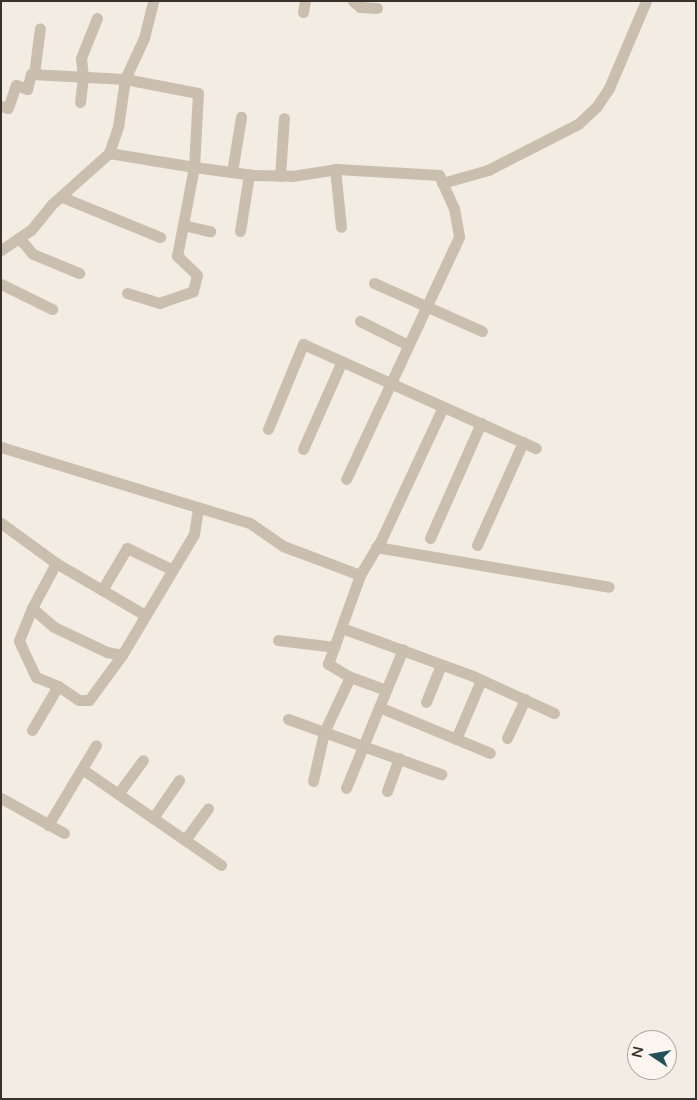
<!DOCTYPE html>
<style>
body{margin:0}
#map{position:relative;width:697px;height:1100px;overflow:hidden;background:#f2ece2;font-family:"Varela Round",sans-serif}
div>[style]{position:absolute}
.minor>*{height:11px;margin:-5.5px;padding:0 5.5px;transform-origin:5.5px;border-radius:5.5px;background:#cabeae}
span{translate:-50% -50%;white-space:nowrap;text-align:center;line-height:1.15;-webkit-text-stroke:5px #faf6ef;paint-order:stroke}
.frame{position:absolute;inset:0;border:2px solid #39322c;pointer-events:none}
.north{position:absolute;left:627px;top:1030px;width:50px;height:50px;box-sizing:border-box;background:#faf6ef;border:1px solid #ada8a1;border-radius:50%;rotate:282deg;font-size:14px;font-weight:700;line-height:20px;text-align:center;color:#39322c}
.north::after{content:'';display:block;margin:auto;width:18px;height:22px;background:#244f58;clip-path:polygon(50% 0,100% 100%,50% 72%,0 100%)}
</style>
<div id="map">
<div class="minor">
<div style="left:353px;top:1px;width:9px;rotate:41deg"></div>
<div style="left:360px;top:7px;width:17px;rotate:3deg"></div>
<div style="left:303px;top:12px;width:11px;rotate:-80deg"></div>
<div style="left:34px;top:74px;width:46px;rotate:-82.6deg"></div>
<div style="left:80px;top:102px;width:25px;rotate:-83deg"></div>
<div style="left:83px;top:77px;width:19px;rotate:-96deg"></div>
<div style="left:81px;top:58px;width:43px;rotate:-68.2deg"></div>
<div style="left:1px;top:106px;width:7px;rotate:16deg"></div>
<div style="left:8px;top:108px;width:24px;rotate:-71deg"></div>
<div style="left:16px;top:85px;width:12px;rotate:20deg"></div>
<div style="left:27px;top:89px;width:16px;rotate:-75deg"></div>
<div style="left:31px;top:74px;width:94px;rotate:3deg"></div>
<div style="left:125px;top:79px;width:74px;rotate:10.9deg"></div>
<div style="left:198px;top:93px;width:74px;rotate:93.1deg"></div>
<div style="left:194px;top:167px;width:86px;rotate:-170.6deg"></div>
<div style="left:335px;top:169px;width:58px;rotate:84.1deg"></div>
<div style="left:232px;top:172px;width:56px;rotate:-80.7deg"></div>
<div style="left:280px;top:176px;width:58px;rotate:-86.1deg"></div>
<div style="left:442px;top:183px;width:48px;rotate:-15.8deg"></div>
<div style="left:488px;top:170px;width:101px;rotate:-27.1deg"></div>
<div style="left:578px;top:124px;width:26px;rotate:-43deg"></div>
<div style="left:597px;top:106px;width:22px;rotate:-56deg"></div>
<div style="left:609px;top:88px;width:95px;rotate:-67deg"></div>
<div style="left:62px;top:197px;width:106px;rotate:22.2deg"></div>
<div style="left:183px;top:225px;width:28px;rotate:13deg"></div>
<div style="left:240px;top:231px;width:57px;rotate:-80.9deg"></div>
<div style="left:19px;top:238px;width:21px;rotate:49deg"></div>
<div style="left:33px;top:254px;width:50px;rotate:22.4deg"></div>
<div style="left:1px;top:250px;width:36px;rotate:-34deg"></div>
<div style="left:31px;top:230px;width:33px;rotate:-51deg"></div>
<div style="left:52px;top:204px;width:76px;rotate:-41.8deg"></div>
<div style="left:109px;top:153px;width:28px;rotate:-71deg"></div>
<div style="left:118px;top:127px;width:49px;rotate:-81.7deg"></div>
<div style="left:125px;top:79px;width:45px;rotate:-65.1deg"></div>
<div style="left:144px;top:38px;width:38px;rotate:-76deg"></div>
<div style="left:374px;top:283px;width:118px;rotate:24deg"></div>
<div style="left:1px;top:284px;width:57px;rotate:26.1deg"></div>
<div style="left:127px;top:293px;width:34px;rotate:17deg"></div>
<div style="left:159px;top:303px;width:36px;rotate:-19deg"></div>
<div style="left:193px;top:291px;width:16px;rotate:-76deg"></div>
<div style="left:197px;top:275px;width:28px;rotate:-136deg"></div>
<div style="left:177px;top:256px;width:91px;rotate:-79.2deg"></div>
<div style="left:194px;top:167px;width:60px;rotate:7.7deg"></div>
<div style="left:253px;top:175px;width:39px;rotate:1deg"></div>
<div style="left:292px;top:176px;width:46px;rotate:-8.8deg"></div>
<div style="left:337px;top:169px;width:102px;rotate:3.4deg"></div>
<div style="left:439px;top:175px;width:36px;rotate:66deg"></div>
<div style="left:454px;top:208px;width:29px;rotate:80deg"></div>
<div style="left:459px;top:237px;width:267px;rotate:115deg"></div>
<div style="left:360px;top:321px;width:54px;rotate:26.6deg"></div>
<div style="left:268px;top:429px;width:92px;rotate:-67.6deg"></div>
<div style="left:303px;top:344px;width:255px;rotate:24.1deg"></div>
<div style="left:1px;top:447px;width:260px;rotate:17deg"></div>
<div style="left:250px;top:523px;width:40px;rotate:34.9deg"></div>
<div style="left:283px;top:546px;width:82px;rotate:20.6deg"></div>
<div style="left:303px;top:449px;width:96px;rotate:-66.1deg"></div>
<div style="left:1px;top:523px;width:68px;rotate:36deg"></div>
<div style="left:56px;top:563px;width:103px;rotate:30.3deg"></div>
<div style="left:430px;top:538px;width:126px;rotate:-66.1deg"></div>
<div style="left:477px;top:545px;width:113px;rotate:-65.9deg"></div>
<div style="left:376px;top:547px;width:236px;rotate:9.7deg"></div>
<div style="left:56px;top:563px;width:51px;rotate:118.1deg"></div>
<div style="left:32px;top:608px;width:35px;rotate:112deg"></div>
<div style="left:19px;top:641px;width:40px;rotate:65deg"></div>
<div style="left:36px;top:677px;width:24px;rotate:22deg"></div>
<div style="left:58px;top:686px;width:25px;rotate:34deg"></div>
<div style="left:79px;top:700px;width:10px"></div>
<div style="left:89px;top:700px;width:56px;rotate:-53.7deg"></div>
<div style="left:122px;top:655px;width:141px;rotate:-59.2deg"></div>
<div style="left:194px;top:534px;width:26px;rotate:-81deg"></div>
<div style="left:102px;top:590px;width:49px;rotate:-59.2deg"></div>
<div style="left:127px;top:548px;width:49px;rotate:25.5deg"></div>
<div style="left:32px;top:608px;width:29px;rotate:41deg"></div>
<div style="left:54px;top:627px;width:59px;rotate:25.3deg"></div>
<div style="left:107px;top:652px;width:15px;rotate:11deg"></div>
<div style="left:342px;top:628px;width:140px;rotate:20.1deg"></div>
<div style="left:473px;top:676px;width:89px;rotate:24.6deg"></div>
<div style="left:278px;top:640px;width:57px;rotate:7deg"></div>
<div style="left:386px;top:690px;width:38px;rotate:-160deg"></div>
<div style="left:350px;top:677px;width:26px;rotate:-149deg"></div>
<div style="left:328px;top:664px;width:95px;rotate:-70.2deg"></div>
<div style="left:360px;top:575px;width:41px;rotate:-59deg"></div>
<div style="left:381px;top:540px;width:147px;rotate:-65deg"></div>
<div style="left:426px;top:702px;width:40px;rotate:-68deg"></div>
<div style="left:379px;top:707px;width:120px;rotate:22.5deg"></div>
<div style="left:288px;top:719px;width:163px;rotate:19.8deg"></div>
<div style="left:32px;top:730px;width:51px;rotate:-59.4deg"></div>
<div style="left:507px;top:738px;width:43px;rotate:-65.2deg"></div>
<div style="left:456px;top:739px;width:64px;rotate:-67deg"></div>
<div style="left:82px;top:769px;width:169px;rotate:34.6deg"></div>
<div style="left:313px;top:781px;width:50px;rotate:-77.3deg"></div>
<div style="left:324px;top:732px;width:61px;rotate:-64.7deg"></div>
<div style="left:346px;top:788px;width:150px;rotate:-67.7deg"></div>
<div style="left:387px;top:791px;width:35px;rotate:-70deg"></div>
<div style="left:118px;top:794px;width:42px;rotate:-53.7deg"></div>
<div style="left:1px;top:798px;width:72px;rotate:29.1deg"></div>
<div style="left:153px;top:818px;width:46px;rotate:-55.6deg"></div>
<div style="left:48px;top:825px;width:93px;rotate:-59deg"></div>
<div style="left:185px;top:840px;width:39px;rotate:-54deg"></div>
</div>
<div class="frame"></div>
<div class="north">N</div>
</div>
